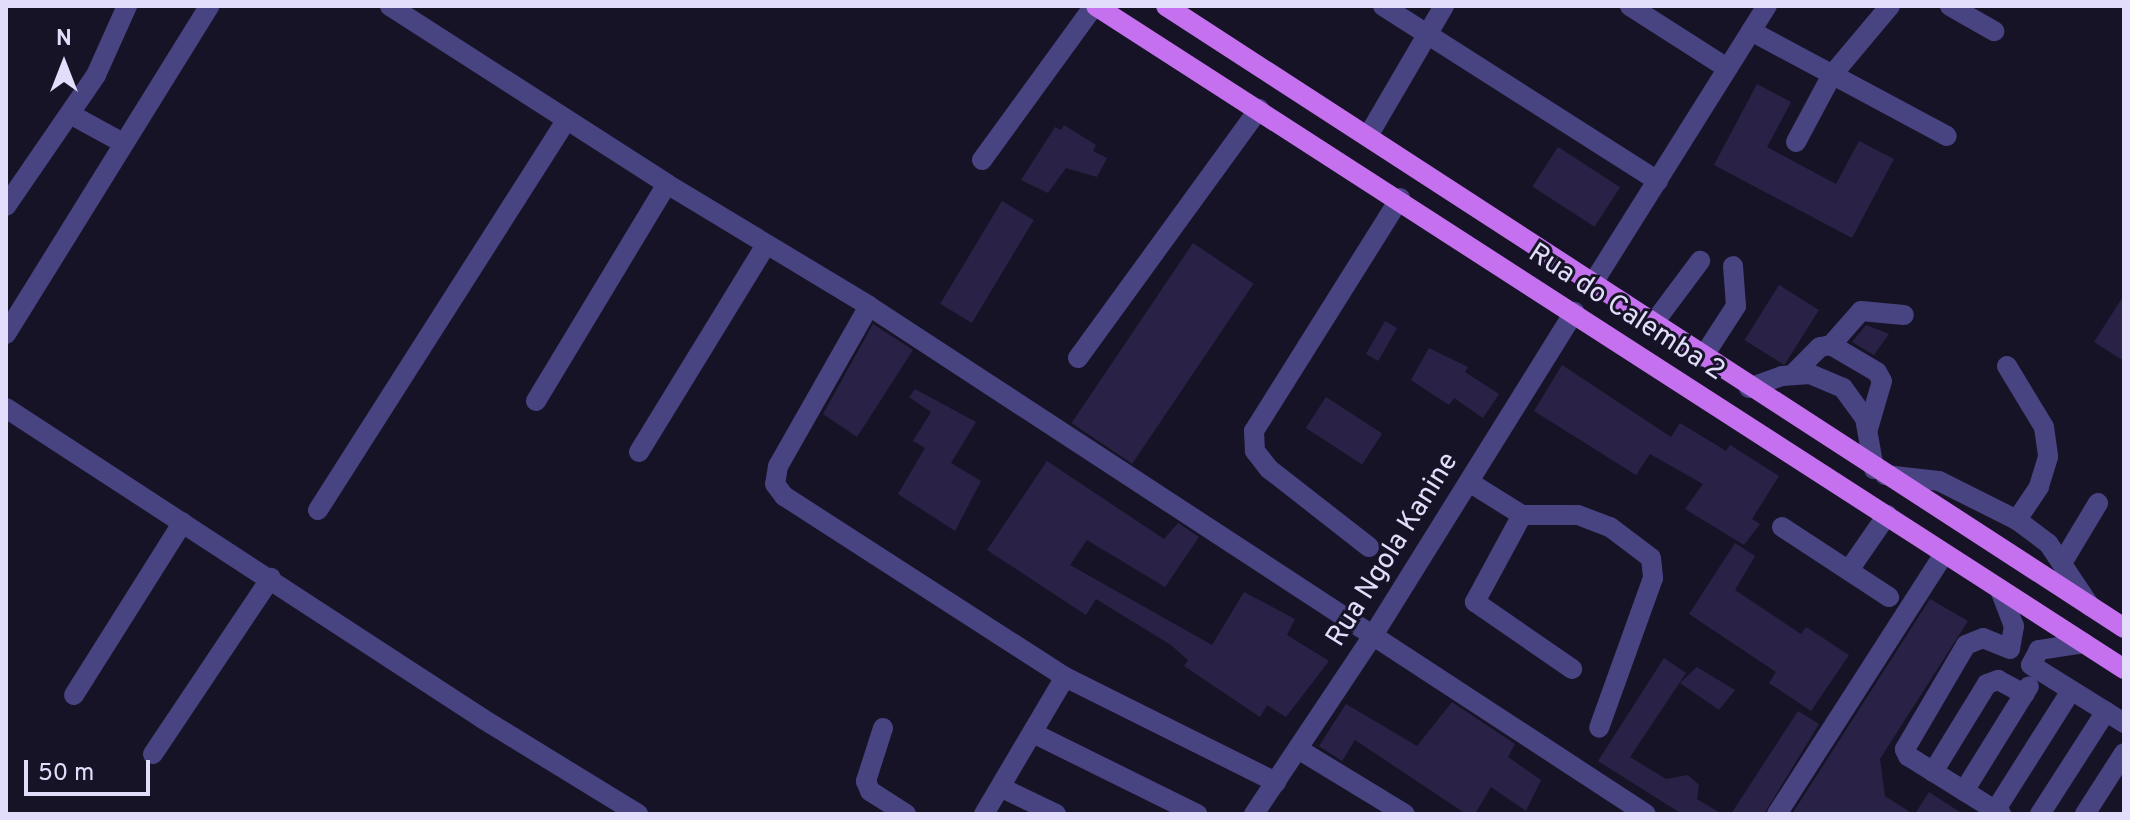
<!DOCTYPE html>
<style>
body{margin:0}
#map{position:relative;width:2130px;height:820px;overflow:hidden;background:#171327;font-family:Overpass,sans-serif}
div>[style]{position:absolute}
.building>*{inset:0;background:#2a2146;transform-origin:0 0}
.minor>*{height:20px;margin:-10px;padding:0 10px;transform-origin:10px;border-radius:10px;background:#484381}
.major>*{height:20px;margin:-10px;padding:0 10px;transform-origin:10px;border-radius:10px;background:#c470ef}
span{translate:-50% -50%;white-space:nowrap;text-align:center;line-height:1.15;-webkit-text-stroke:6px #171327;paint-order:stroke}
.street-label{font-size:28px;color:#e2ddfb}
.frame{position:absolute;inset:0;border:8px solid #e2ddfb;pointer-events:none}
.north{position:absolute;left:24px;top:24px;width:80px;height:80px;-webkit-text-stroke:6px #171327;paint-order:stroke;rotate:0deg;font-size:22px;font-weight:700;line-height:32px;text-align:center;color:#e2ddfb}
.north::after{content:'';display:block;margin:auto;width:28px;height:36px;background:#e2ddfb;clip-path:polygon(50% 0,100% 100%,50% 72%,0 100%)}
.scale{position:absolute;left:24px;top:760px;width:126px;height:36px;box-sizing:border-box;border:4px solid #e2ddfb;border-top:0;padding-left:10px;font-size:24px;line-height:28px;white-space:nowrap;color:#e2ddfb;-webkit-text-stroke:6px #171327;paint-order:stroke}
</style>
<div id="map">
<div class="building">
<div style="clip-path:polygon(1757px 84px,1791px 102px,1767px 147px,1836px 184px,1859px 141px,1894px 159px,1852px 238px,1714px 165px)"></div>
<div style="clip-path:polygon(1064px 125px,1096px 145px,1093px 151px,1107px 158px,1097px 177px,1066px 168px,1048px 193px,1021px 180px,1055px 127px,1061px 130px)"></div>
<div style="left:1558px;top:147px;width:74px;height:47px;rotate:33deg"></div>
<div style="left:1002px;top:201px;width:37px;height:120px;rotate:31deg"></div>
<div style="left:1193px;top:243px;width:73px;height:217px;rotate:34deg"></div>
<div style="left:1779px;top:285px;width:47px;height:65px;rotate:32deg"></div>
<div style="clip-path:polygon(2124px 295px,2124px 361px,2094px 342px)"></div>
<div style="left:1385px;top:321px;width:14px;height:38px;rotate:30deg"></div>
<div style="clip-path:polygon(873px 324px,913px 350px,857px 437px,823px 414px)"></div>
<div style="clip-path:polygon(1866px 325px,1889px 334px,1874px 355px,1852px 342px)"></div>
<div style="clip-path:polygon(1429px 348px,1468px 367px,1465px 372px,1499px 394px,1483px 418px,1454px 398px,1449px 405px,1411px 380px)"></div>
<div style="clip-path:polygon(1562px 365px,1671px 437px,1680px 423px,1726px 451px,1730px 445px,1779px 476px,1752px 519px,1760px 524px,1744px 545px,1685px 509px,1703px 484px,1650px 454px,1636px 475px,1534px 411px)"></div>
<div style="clip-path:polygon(915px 389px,976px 422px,951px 463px,981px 481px,955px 531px,898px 494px,925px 448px,913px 441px,931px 412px,909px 397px)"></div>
<div style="left:1326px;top:397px;width:67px;height:37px;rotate:33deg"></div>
<div style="clip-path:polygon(1047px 461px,1164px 539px,1178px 523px,1199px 537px,1165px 587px,1087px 540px,1070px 565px,1212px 645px,1244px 592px,1295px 619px,1287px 635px,1329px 661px,1286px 717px,1267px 705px,1260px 717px,1184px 666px,1188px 660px,1171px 645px,1096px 599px,1086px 615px,987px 550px)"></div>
<div style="clip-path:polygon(1735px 543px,1755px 556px,1735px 590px,1801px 634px,1806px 627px,1849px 655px,1811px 711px,1769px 683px,1776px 672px,1689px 614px)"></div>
<div style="clip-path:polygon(1930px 599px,1968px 621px,1880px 759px,1885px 796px,1913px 814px,1792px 814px)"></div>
<div style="clip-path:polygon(1664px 658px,1686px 673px,1630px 757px,1666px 779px,1688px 775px,1699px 785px,1697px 799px,1722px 814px,1682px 814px,1598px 761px)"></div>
<div style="clip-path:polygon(1697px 667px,1735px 690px,1719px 710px,1680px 683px)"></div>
<div style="clip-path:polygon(1452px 702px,1515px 744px,1508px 757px,1541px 780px,1526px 811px,1491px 787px,1475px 814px,1466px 814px,1355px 740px,1342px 761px,1319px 746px,1346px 704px,1417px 746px)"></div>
<div style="clip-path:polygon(1798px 711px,1819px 724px,1764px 814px,1731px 814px)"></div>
<div style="clip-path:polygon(1929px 792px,1963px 814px,1915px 814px)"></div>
</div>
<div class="minor">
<div style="left:390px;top:6px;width:329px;rotate:32.7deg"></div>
<div style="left:667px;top:184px;width:236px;rotate:31.1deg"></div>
<div style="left:869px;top:306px;width:928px;rotate:33.18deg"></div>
<div style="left:1383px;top:6px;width:326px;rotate:32.5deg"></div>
<div style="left:1630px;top:6px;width:115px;rotate:32.6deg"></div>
<div style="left:1950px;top:6px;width:51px;rotate:29.6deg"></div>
<div style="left:1751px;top:31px;width:222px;rotate:28.2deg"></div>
<div style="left:70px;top:114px;width:60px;rotate:28.7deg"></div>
<div style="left:1368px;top:136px;width:151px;rotate:-59.7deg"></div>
<div style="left:1796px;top:142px;width:76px;rotate:-61.8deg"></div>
<div style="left:1832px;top:75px;width:90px;rotate:-50deg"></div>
<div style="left:982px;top:160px;width:190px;rotate:-54deg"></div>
<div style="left:6px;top:206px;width:159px;rotate:-55.5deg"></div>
<div style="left:96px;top:75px;width:76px;rotate:-65.8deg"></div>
<div style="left:1593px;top:283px;width:327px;rotate:-57.9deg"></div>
<div style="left:869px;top:306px;width:184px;rotate:119.6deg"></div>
<div style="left:778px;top:466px;width:18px;rotate:99deg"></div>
<div style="left:775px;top:484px;width:15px;rotate:53deg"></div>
<div style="left:784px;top:496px;width:334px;rotate:32.8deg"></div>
<div style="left:1065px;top:677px;width:236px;rotate:26.5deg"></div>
<div style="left:1653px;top:324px;width:79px;rotate:-53.3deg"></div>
<div style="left:6px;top:334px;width:386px;rotate:-58.2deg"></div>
<div style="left:1831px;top:345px;width:45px;rotate:-48.6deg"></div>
<div style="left:1861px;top:311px;width:43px;rotate:5.3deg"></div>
<div style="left:1703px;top:357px;width:61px;rotate:-57.1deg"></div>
<div style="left:1736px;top:306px;width:40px;rotate:-94.3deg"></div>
<div style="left:1078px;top:358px;width:308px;rotate:-54deg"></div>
<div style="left:2007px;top:366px;width:71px;rotate:58.8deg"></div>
<div style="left:2044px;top:427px;width:30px;rotate:82deg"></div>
<div style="left:2048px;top:457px;width:31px;rotate:107deg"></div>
<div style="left:2039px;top:487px;width:40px;rotate:124deg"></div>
<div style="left:1793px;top:374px;width:38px;rotate:-45deg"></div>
<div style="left:1820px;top:347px;width:11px;rotate:-10deg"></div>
<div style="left:1831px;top:345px;width:53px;rotate:30.4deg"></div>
<div style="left:1877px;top:372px;width:10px;rotate:61deg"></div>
<div style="left:1882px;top:381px;width:50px;rotate:106.3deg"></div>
<div style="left:1749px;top:388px;width:35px;rotate:-20deg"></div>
<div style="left:1782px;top:376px;width:28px;rotate:-4deg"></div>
<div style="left:1810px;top:374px;width:36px;rotate:23deg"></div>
<div style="left:1843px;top:388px;width:37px;rotate:54deg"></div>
<div style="left:1865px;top:418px;width:52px;rotate:80deg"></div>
<div style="left:536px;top:401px;width:253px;rotate:-58.9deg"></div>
<div style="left:6px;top:408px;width:569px;rotate:33.1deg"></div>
<div style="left:483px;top:719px;width:182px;rotate:31.5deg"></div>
<div style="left:639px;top:452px;width:243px;rotate:-58.5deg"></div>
<div style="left:1885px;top:475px;width:54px;rotate:6.3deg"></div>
<div style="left:1939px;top:481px;width:87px;rotate:26.6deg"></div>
<div style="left:2017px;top:520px;width:39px;rotate:37deg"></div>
<div style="left:2048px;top:543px;width:76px;rotate:56.3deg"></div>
<div style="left:1469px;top:482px;width:62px;rotate:31.9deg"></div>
<div style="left:1522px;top:515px;width:56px"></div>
<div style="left:1578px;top:515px;width:34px;rotate:21deg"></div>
<div style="left:1610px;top:527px;width:51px;rotate:37.1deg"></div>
<div style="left:1651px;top:558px;width:20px;rotate:84deg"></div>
<div style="left:1653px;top:578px;width:159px;rotate:109.8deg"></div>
<div style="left:318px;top:510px;width:462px;rotate:-57.5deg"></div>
<div style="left:1522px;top:515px;width:99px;rotate:118.4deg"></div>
<div style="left:1475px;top:602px;width:118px;rotate:34.6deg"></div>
<div style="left:1782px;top:527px;width:128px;rotate:33.2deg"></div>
<div style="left:1369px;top:547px;width:127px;rotate:-142deg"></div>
<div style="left:1269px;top:469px;width:23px;rotate:-128deg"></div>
<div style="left:1255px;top:451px;width:20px;rotate:-93deg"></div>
<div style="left:1254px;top:431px;width:275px;rotate:-57.9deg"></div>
<div style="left:2062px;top:563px;width:70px;rotate:-59deg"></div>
<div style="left:1849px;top:570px;width:67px;rotate:-55.4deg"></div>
<div style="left:2000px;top:590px;width:39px;rotate:69deg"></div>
<div style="left:2014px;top:626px;width:23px;rotate:100deg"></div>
<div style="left:2010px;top:649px;width:29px;rotate:-158deg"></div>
<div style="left:1983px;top:638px;width:18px;rotate:158deg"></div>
<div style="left:1966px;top:645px;width:121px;rotate:120.4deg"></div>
<div style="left:1905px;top:749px;width:8px;rotate:67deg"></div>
<div style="left:1908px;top:756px;width:110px;rotate:31.9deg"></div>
<div style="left:2084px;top:643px;width:46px;rotate:171.2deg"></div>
<div style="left:2039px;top:650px;width:17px;rotate:118deg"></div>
<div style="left:2031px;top:665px;width:110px;rotate:31.9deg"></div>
<div style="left:74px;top:695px;width:204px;rotate:-57.8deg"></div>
<div style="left:883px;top:728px;width:56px;rotate:107.8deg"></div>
<div style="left:866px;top:781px;width:11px;rotate:68deg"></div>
<div style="left:870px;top:791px;width:43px;rotate:32.6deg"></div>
<div style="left:1035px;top:734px;width:181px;rotate:26.3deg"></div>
<div style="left:1298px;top:749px;width:125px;rotate:31.3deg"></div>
<div style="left:153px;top:754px;width:212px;rotate:-56.2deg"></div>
<div style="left:1933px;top:772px;width:103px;rotate:-58.5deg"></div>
<div style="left:1987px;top:684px;width:12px;rotate:-20deg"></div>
<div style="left:1998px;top:680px;width:30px;rotate:28deg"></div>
<div style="left:1002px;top:788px;width:60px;rotate:25.7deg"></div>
<div style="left:1964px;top:791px;width:123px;rotate:-58.2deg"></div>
<div style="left:1995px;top:811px;width:142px;rotate:-57.7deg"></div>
<div style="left:984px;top:814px;width:159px;rotate:-59.4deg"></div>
<div style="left:1254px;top:814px;width:213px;rotate:-56.3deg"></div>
<div style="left:1372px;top:637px;width:383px;rotate:-58.1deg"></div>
<div style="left:1777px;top:814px;width:308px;rotate:-57.3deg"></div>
<div style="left:2040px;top:814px;width:122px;rotate:-57.3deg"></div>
<div style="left:2085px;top:814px;width:72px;rotate:-57.4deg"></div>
</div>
<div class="major">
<div style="left:1096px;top:6px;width:1223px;rotate:32.82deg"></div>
<div style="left:1166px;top:6px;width:1142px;rotate:32.99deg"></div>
</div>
<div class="street-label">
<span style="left:1626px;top:313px;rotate:33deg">Rua do Calemba 2</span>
<span style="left:1393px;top:550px;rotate:-58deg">Rua Ngola Kanine</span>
</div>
<div class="frame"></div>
<div class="north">N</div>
<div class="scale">50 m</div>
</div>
